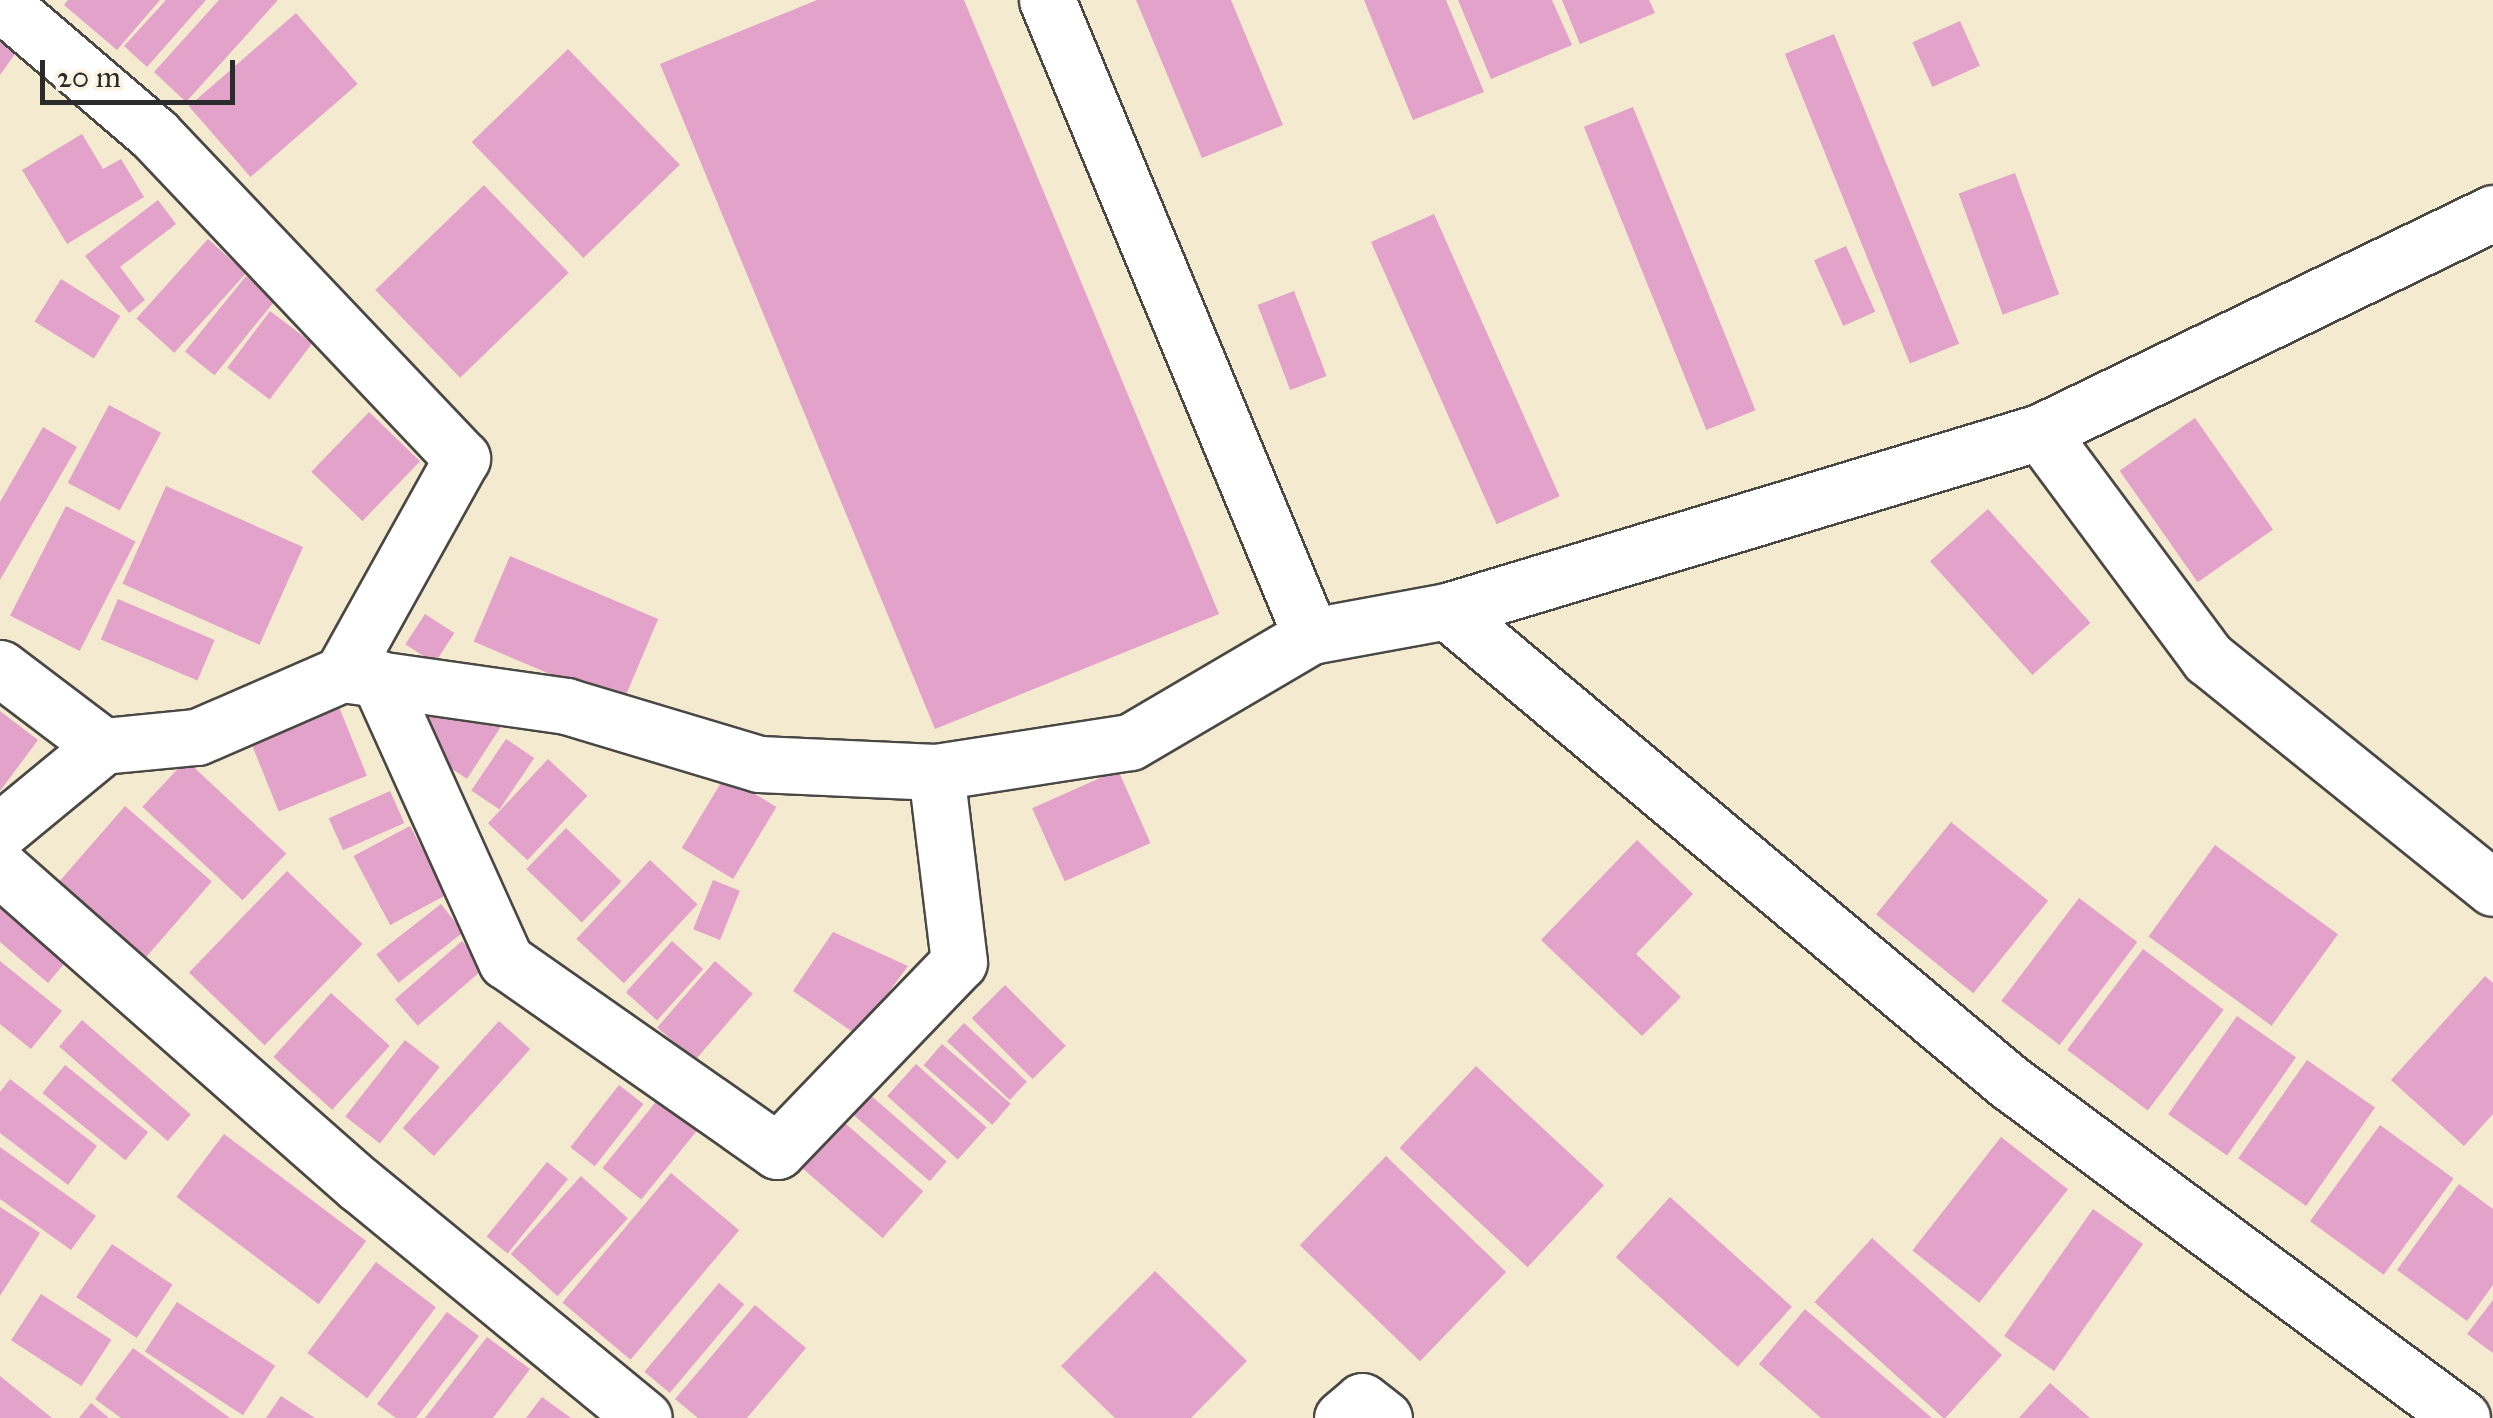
<!DOCTYPE html>
<style>
body{margin:0}
#map{position:relative;width:2493px;height:1418px;overflow:hidden;background:#f4ead0;font-family:"IM FELL Great Primer",serif}
div>[style]{position:absolute}
.building>*{inset:0;background:#e2a2c9;transform-origin:0 0}
.roads{filter:drop-shadow(2px 0 #494844) drop-shadow(-2px 0 #494844) drop-shadow(0 2px #494844) drop-shadow(0 -2px #494844)}
.minor>*{height:55px;margin:-27.5px;padding:0 27.5px;transform-origin:27.5px;border-radius:27.5px;background:#fff}
span{translate:-50% -50%;white-space:nowrap;text-align:center;line-height:1.15;-webkit-text-stroke:8px #fcf5e5;paint-order:stroke}
.scale{position:absolute;left:40px;top:60px;width:195px;height:45px;box-sizing:border-box;border:5px solid #2b2b2b;border-top:0;padding-left:12px;font-size:30px;line-height:35px;white-space:nowrap;color:#2b2b2b;-webkit-text-stroke:8px #fcf5e5;paint-order:stroke}
</style>
<div id="map">
<div class="building">
<div style="clip-path:polygon(68px 0,160px 0,117px 50px,64px 5px)"></div>
<div style="clip-path:polygon(166px 0,206px 0,147px 67px,124px 46px)"></div>
<div style="clip-path:polygon(219px 0,278px 0,186px 102px,154px 72px)"></div>
<div style="clip-path:polygon(817px 0,964px 0,1219px 614px,935px 729px,660px 64px)"></div>
<div style="clip-path:polygon(1136px 0,1231px 0,1283px 125px,1202px 158px)"></div>
<div style="clip-path:polygon(1364px 0,1446px 0,1484px 92px,1413px 120px)"></div>
<div style="clip-path:polygon(1458px 0,1552px 0,1572px 45px,1491px 79px)"></div>
<div style="clip-path:polygon(1562px 0,1649px 0,1655px 13px,1580px 44px)"></div>
<div style="left:296px;top:13px;width:94px;height:142px;rotate:49deg"></div>
<div style="left:1960px;top:21px;width:49px;height:52px;rotate:66deg"></div>
<div style="clip-path:polygon(0 32px,20px 47px,0 75px)"></div>
<div style="left:1834px;top:34px;width:334px;height:53px;rotate:68deg"></div>
<div style="left:568px;top:49px;width:161px;height:134px;rotate:46deg"></div>
<div style="left:1633px;top:107px;width:327px;height:53px;rotate:68deg"></div>
<div style="clip-path:polygon(82px 134px,103px 169px,121px 159px,144px 197px,67px 244px,22px 170px)"></div>
<div style="left:2015px;top:173px;width:129px;height:60px;rotate:70deg"></div>
<div style="left:484px;top:185px;width:122px;height:151px;rotate:46deg"></div>
<div style="clip-path:polygon(158px 200px,176px 224px,120px 267px,145px 300px,129px 313px,85px 256px)"></div>
<div style="left:1434px;top:214px;width:309px;height:69px;rotate:66deg"></div>
<div style="left:208px;top:239px;width:51px;height:107px;rotate:42deg"></div>
<div style="left:1846px;top:246px;width:72px;height:35px;rotate:66deg"></div>
<div style="left:246px;top:276px;width:38px;height:97px;rotate:39deg"></div>
<div style="left:61px;top:279px;width:70px;height:50px;rotate:32deg"></div>
<div style="left:1294px;top:291px;width:91px;height:39px;rotate:69deg"></div>
<div style="left:270px;top:311px;width:53px;height:71px;rotate:37deg"></div>
<div style="left:109px;top:405px;width:59px;height:88px;rotate:28deg"></div>
<div style="left:369px;top:412px;width:71px;height:83px;rotate:44deg"></div>
<div style="left:2195px;top:418px;width:136px;height:92px;rotate:55deg"></div>
<div style="clip-path:polygon(43px 427px,77px 447px,0 580px,0 502px)"></div>
<div style="left:166px;top:486px;width:150px;height:107px;rotate:24deg"></div>
<div style="left:66px;top:506px;width:78px;height:123px;rotate:27deg"></div>
<div style="left:1988px;top:509px;width:153px;height:78px;rotate:48deg"></div>
<div style="left:510px;top:556px;width:161px;height:93px;rotate:23deg"></div>
<div style="left:118px;top:599px;width:105px;height:44px;rotate:23deg"></div>
<div style="left:425px;top:614px;width:35px;height:36px;rotate:33deg"></div>
<div style="left:446px;top:690px;width:66px;height:63px;rotate:33deg"></div>
<div style="left:335px;top:697px;width:85px;height:95px;rotate:68deg"></div>
<div style="clip-path:polygon(0 711px,38px 740px,0 791px)"></div>
<div style="left:506px;top:739px;width:34px;height:62px;rotate:34deg"></div>
<div style="left:548px;top:759px;width:54px;height:88px;rotate:43deg"></div>
<div style="left:186px;top:760px;width:137px;height:64px;rotate:43deg"></div>
<div style="left:1118px;top:770px;width:80px;height:94px;rotate:66deg"></div>
<div style="left:725px;top:776px;width:60px;height:84px;rotate:31deg"></div>
<div style="left:390px;top:791px;width:35px;height:67px;rotate:66deg"></div>
<div style="left:125px;top:806px;width:115px;height:102px;rotate:41deg"></div>
<div style="left:1951px;top:822px;width:125px;height:119px;rotate:39deg"></div>
<div style="left:410px;top:826px;width:78px;height:64px;rotate:62deg"></div>
<div style="left:566px;top:828px;width:77px;height:57px;rotate:44deg"></div>
<div style="clip-path:polygon(1637px 840px,1693px 894px,1636px 954px,1681px 997px,1642px 1036px,1541px 940px)"></div>
<div style="left:2215px;top:845px;width:152px;height:113px;rotate:36deg"></div>
<div style="left:650px;top:860px;width:65px;height:108px;rotate:43deg"></div>
<div style="left:287px;top:871px;width:105px;height:141px;rotate:44deg"></div>
<div style="left:713px;top:880px;width:29px;height:53px;rotate:22deg"></div>
<div style="clip-path:polygon(0 893px,72px 954px,48px 983px,0 942px)"></div>
<div style="left:2079px;top:898px;width:73px;height:129px;rotate:37deg"></div>
<div style="left:441px;top:904px;width:36px;height:82px;rotate:52deg"></div>
<div style="clip-path:polygon(833px 932px,908px 966px,857px 1035px,793px 991px)"></div>
<div style="left:462px;top:941px;width:35px;height:89px;rotate:49deg"></div>
<div style="left:672px;top:941px;width:42px;height:69px;rotate:42deg"></div>
<div style="left:2143px;top:949px;width:101px;height:126px;rotate:37deg"></div>
<div style="clip-path:polygon(0 961px,62px 1011px,31px 1049px,0 1024px)"></div>
<div style="left:715px;top:961px;width:50px;height:88px;rotate:41deg"></div>
<div style="clip-path:polygon(2485px 976px,2493px 983px,2493px 1114px,2464px 1146px,2391px 1080px)"></div>
<div style="left:1005px;top:985px;width:86px;height:47px;rotate:45deg"></div>
<div style="left:331px;top:993px;width:79px;height:86px;rotate:42deg"></div>
<div style="left:2237px;top:1016px;width:72px;height:120px;rotate:35deg"></div>
<div style="left:82px;top:1020px;width:144px;height:35px;rotate:41deg"></div>
<div style="left:499px;top:1021px;width:42px;height:144px;rotate:42deg"></div>
<div style="left:964px;top:1023px;width:86px;height:25px;rotate:43deg"></div>
<div style="left:405px;top:1040px;width:44px;height:97px;rotate:38deg"></div>
<div style="left:942px;top:1044px;width:91px;height:28px;rotate:41deg"></div>
<div style="left:2307px;top:1060px;width:83px;height:120px;rotate:35deg"></div>
<div style="left:916px;top:1064px;width:95px;height:43px;rotate:42deg"></div>
<div style="left:65px;top:1065px;width:107px;height:36px;rotate:39deg"></div>
<div style="left:1476px;top:1066px;width:175px;height:112px;rotate:43deg"></div>
<div style="clip-path:polygon(10px 1079px,97px 1146px,68px 1185px,0 1133px,0 1092px)"></div>
<div style="left:619px;top:1085px;width:31px;height:79px;rotate:38deg"></div>
<div style="left:869px;top:1094px;width:103px;height:26px;rotate:41deg"></div>
<div style="left:659px;top:1098px;width:50px;height:90px;rotate:39deg"></div>
<div style="left:838px;top:1117px;width:113px;height:62px;rotate:41deg"></div>
<div style="left:2380px;top:1125px;width:91px;height:119px;rotate:36deg"></div>
<div style="left:224px;top:1134px;width:178px;height:79px;rotate:37deg"></div>
<div style="left:2001px;top:1137px;width:85px;height:144px;rotate:38deg"></div>
<div style="clip-path:polygon(0 1147px,96px 1216px,71px 1250px,0 1199px)"></div>
<div style="left:1386px;top:1156px;width:167px;height:124px;rotate:44deg"></div>
<div style="left:547px;top:1162px;width:27px;height:96px;rotate:39deg"></div>
<div style="left:671px;top:1173px;width:89px;height:169px;rotate:40deg"></div>
<div style="left:581px;top:1176px;width:63px;height:105px;rotate:42deg"></div>
<div style="clip-path:polygon(2459px 1184px,2493px 1209px,2493px 1285px,2467px 1321px,2397px 1270px)"></div>
<div style="left:1670px;top:1197px;width:164px;height:81px;rotate:42deg"></div>
<div style="clip-path:polygon(0 1207px,40px 1233px,0 1296px)"></div>
<div style="left:2093px;top:1209px;width:61px;height:155px;rotate:35deg"></div>
<div style="left:1872px;top:1238px;width:175px;height:86px;rotate:42deg"></div>
<div style="left:112px;top:1244px;width:73px;height:64px;rotate:34deg"></div>
<div style="left:376px;top:1262px;width:75px;height:114px;rotate:37deg"></div>
<div style="clip-path:polygon(1155px 1271px,1247px 1361px,1191px 1418px,1115px 1418px,1061px 1366px)"></div>
<div style="left:719px;top:1283px;width:33px;height:116px;rotate:40deg"></div>
<div style="left:41px;top:1294px;width:84px;height:55px;rotate:33deg"></div>
<div style="clip-path:polygon(2493px 1300px,2493px 1353px,2467px 1334px)"></div>
<div style="left:177px;top:1302px;width:117px;height:59px;rotate:33deg"></div>
<div style="clip-path:polygon(755px 1305px,806px 1348px,747px 1418px,698px 1418px,675px 1399px)"></div>
<div style="clip-path:polygon(1805px 1309px,1932px 1418px,1821px 1418px,1759px 1364px)"></div>
<div style="clip-path:polygon(447px 1312px,479px 1336px,416px 1418px,396px 1418px,377px 1404px)"></div>
<div style="clip-path:polygon(487px 1337px,530px 1369px,493px 1418px,425px 1418px)"></div>
<div style="clip-path:polygon(133px 1348px,230px 1418px,121px 1418px,95px 1399px)"></div>
<div style="clip-path:polygon(0 1376px,52px 1418px,0 1418px)"></div>
<div style="clip-path:polygon(2050px 1383px,2090px 1418px,2019px 1418px)"></div>
<div style="clip-path:polygon(281px 1396px,315px 1418px,266px 1418px)"></div>
<div style="clip-path:polygon(542px 1397px,571px 1418px,526px 1418px)"></div>
<div style="clip-path:polygon(91px 1403px,109px 1418px,79px 1418px)"></div>
</div>
<div class="roads">
<div class="minor">
<div style="left:1047px;top:0;width:689px;rotate:67.46deg"></div>
<div style="left:0;top:2px;width:204px;rotate:40.6deg"></div>
<div style="left:155px;top:135px;width:446px;rotate:46.5deg"></div>
<div style="left:462px;top:458px;width:247px;rotate:119.1deg"></div>
<div style="left:2040px;top:432px;width:282px;rotate:53.4deg"></div>
<div style="left:2208px;top:658px;width:366px;rotate:38.9deg"></div>
<div style="left:1447px;top:611px;width:733px;rotate:39.97deg"></div>
<div style="left:2009px;top:1082px;width:564px;rotate:36.57deg"></div>
<div style="left:0;top:668px;width:129px;rotate:37.1deg"></div>
<div style="left:378px;top:678px;width:311px;rotate:65.7deg"></div>
<div style="left:506px;top:961px;width:331px;rotate:35deg"></div>
<div style="left:777px;top:1151px;width:262px;rotate:-46.1deg"></div>
<div style="left:959px;top:962px;width:191px;rotate:-96.9deg"></div>
<div style="left:0;top:831px;width:134px;rotate:-39.5deg"></div>
<div style="left:103px;top:746px;width:94px;rotate:-5.5deg"></div>
<div style="left:197px;top:737px;width:158px;rotate:-23.5deg"></div>
<div style="left:342px;top:674px;width:226px;rotate:8.1deg"></div>
<div style="left:566px;top:706px;width:202px;rotate:16.7deg"></div>
<div style="left:759px;top:764px;width:177px;rotate:2.6deg"></div>
<div style="left:936px;top:772px;width:196px;rotate:-8.8deg"></div>
<div style="left:1130px;top:742px;width:210px;rotate:-30.4deg"></div>
<div style="left:1311px;top:636px;width:138px;rotate:-10.4deg"></div>
<div style="left:1447px;top:611px;width:619px;rotate:-16.8deg"></div>
<div style="left:2040px;top:432px;width:503px;rotate:-25.8deg"></div>
<div style="left:0;top:868px;width:480px;rotate:41.4deg"></div>
<div style="left:360px;top:1185px;width:367px;rotate:39.4deg"></div>
<div style="left:1342px;top:1418px;width:26px;rotate:-40deg"></div>
<div style="left:1362px;top:1401px;width:28px;rotate:38deg"></div>
</div>
</div>
<div class="scale">20 m</div>
</div>
